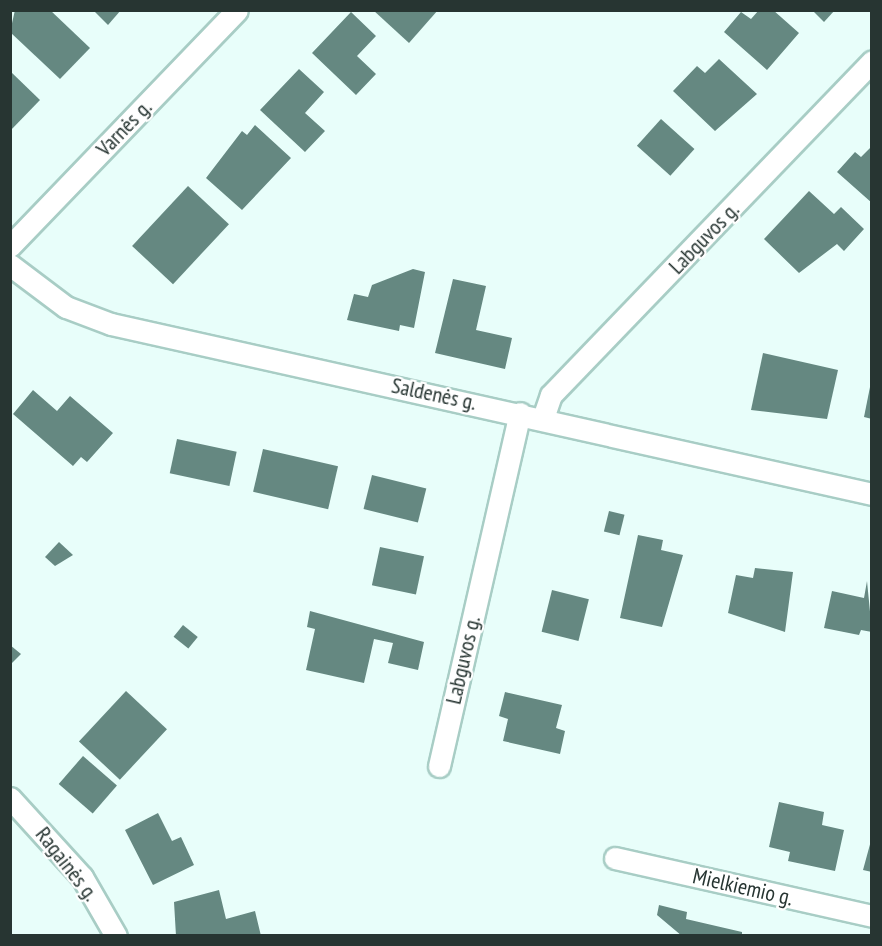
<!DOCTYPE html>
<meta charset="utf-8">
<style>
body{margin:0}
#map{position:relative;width:882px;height:946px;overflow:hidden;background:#e8fefa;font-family:"PT Sans Narrow",sans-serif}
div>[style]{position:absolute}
.building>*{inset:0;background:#658881;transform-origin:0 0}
.roads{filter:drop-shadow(2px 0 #a8cdc5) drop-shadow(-2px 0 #a8cdc5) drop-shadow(0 2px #a8cdc5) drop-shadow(0 -2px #a8cdc5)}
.minor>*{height:21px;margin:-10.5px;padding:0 10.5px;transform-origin:10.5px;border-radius:10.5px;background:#fff}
span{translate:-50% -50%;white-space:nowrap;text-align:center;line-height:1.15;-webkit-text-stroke:4.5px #fff;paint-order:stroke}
.street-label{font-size:22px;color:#273532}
.frame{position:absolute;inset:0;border:12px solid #273532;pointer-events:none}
</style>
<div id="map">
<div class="building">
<div style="clip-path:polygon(15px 10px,50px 10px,90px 48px,60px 79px,10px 32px)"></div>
<div style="clip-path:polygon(93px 10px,121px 10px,108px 25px)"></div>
<div style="clip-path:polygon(373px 10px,438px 10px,409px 43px)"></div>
<div style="clip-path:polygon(759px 10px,773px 10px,799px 33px,767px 70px,724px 32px,741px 12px,751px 19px)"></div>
<div style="clip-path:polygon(812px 10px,835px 10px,824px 22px)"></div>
<div style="clip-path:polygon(351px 12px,376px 36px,357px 56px,376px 74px,356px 95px,312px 53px)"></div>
<div style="clip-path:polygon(719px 59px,757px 94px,715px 131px,673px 91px,697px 66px,705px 73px)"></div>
<div style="clip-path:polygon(299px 69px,324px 92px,305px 113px,325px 131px,305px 152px,260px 110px)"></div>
<div style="clip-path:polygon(10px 71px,40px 100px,10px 131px)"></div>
<div style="left:661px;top:119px;width:45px;height:36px;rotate:42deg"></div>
<div style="clip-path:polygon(255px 125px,291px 158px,242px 210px,206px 178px,242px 131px,247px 135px)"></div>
<div style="clip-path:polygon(872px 146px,872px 203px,837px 172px,855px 152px,861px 157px)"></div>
<div style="left:188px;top:186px;width:56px;height:82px;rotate:43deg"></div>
<div style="clip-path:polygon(809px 191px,834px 214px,841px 207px,864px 229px,844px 251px,837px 244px,799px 273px,764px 239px)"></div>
<div style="clip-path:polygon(413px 269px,425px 272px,414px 328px,400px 325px,399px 331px,347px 320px,354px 294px,368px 297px,372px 285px)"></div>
<div style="clip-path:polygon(453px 279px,486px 286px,476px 330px,512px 338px,505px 369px,435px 353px)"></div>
<div style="clip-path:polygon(763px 353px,838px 370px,827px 419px,751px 410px)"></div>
<div style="clip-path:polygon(870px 387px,872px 387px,872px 419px,864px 417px)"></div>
<div style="clip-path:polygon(33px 390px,57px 411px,70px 396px,113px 433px,87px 462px,81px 457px,73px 466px,13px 414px)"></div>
<div style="left:177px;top:439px;width:61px;height:35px;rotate:12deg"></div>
<div style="left:263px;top:449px;width:77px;height:44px;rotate:13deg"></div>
<div style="left:372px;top:475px;width:56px;height:35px;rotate:14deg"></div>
<div style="left:609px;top:511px;width:16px;height:21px;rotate:14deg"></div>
<div style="clip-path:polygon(638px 535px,663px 540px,661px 550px,683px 555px,662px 627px,620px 618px)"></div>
<div style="clip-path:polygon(59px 542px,73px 555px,55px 566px,45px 557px)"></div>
<div style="left:380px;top:547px;width:45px;height:39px;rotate:12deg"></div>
<div style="clip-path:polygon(755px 568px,793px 572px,785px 632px,728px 613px,736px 575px,753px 578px)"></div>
<div style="clip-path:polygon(867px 581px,872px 632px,861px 630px,859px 635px,824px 628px,832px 591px,864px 598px)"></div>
<div style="left:552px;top:590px;width:38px;height:43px;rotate:14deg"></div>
<div style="clip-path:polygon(310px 611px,424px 642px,418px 670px,388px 663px,393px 643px,374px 639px,364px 683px,306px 670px,315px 629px,307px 627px)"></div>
<div style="left:183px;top:625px;width:19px;height:15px;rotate:39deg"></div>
<div style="clip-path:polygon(10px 645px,21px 654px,10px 665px)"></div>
<div style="left:126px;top:691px;width:56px;height:69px;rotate:43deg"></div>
<div style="clip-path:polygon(505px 692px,562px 705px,556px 728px,565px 731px,560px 754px,503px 741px,508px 719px,499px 716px)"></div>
<div style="left:83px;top:756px;width:45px;height:37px;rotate:41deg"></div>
<div style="clip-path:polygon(779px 802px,824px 812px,822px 825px,844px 830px,835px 871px,788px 861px,790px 852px,769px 847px)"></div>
<div style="clip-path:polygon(158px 813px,172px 841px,181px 837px,194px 865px,153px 885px,125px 830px)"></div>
<div style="clip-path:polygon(872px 837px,872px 872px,863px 870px)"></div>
<div style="clip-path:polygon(219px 890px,226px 919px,255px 911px,261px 936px,176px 936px,174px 902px)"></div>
<div style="clip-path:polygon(659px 905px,687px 912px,686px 919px,742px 932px,742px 936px,682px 936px,657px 915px)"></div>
</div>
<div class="roads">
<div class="minor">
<div style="left:10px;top:246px;width:327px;rotate:-46.1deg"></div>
<div style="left:10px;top:265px;width:70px;rotate:36.9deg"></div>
<div style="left:66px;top:307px;width:48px;rotate:20.7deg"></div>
<div style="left:111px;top:324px;width:780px;rotate:12.59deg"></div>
<div style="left:543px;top:418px;width:24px;rotate:-71deg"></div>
<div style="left:551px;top:395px;width:463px;rotate:-46.1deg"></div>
<div style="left:439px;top:766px;width:362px;rotate:-77.1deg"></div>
<div style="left:10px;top:798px;width:107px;rotate:47.7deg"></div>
<div style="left:82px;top:877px;width:68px;rotate:60deg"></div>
<div style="left:615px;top:858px;width:263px;rotate:12.7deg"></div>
</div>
</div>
<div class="street-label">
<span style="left:124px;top:128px;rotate:-46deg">Varnės g.</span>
<span style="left:704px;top:238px;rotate:-46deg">Labguvos g.</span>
<span style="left:434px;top:394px;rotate:12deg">Saldenės g.</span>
<span style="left:463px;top:660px;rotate:-77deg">Labguvos g.</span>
<span style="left:67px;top:864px;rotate:52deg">Ragainės g.</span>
<span style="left:743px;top:887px;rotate:13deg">Mielkiemio g.</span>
</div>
<div class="frame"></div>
</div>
